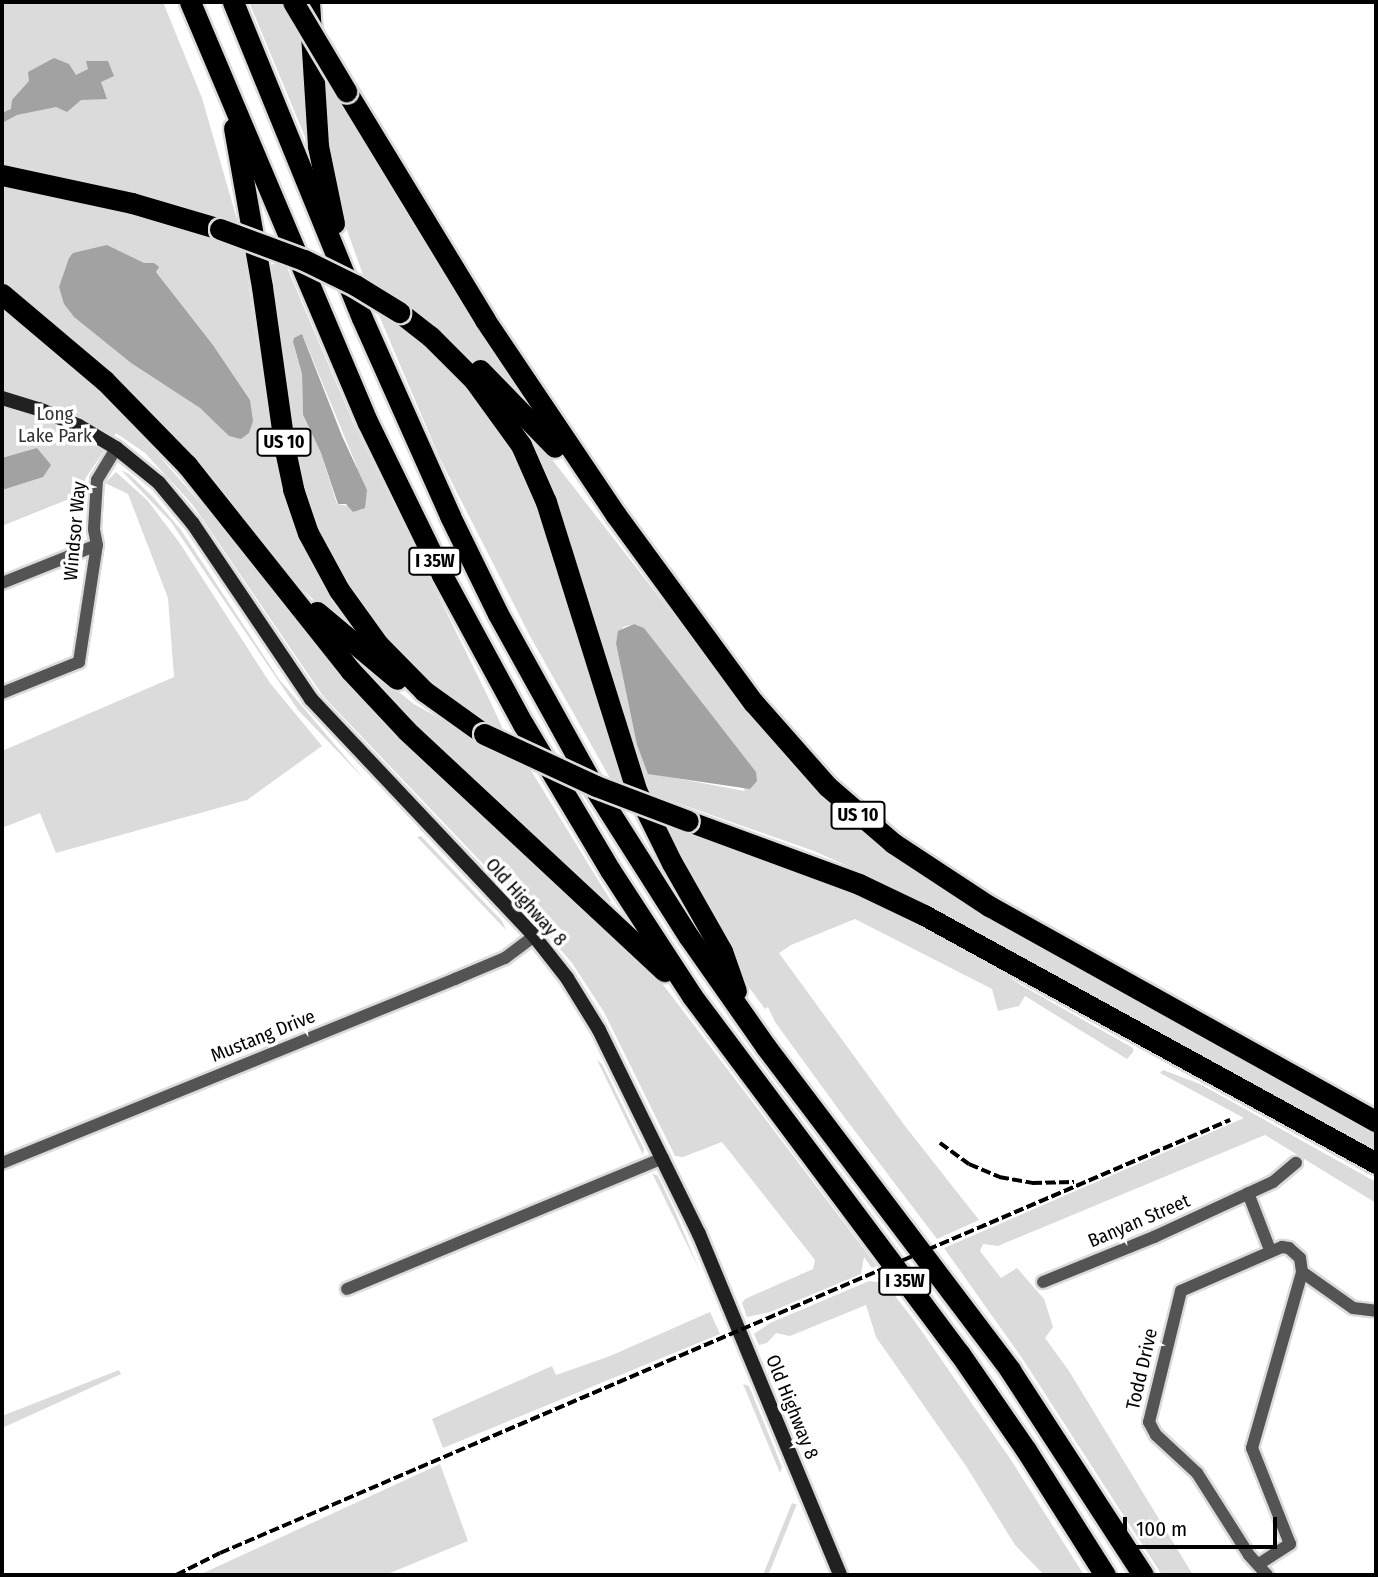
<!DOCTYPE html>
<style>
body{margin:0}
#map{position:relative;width:1378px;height:1577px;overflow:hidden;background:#fff;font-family:"Fira Sans Condensed",sans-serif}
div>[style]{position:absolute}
.green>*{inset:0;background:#dbdbdb;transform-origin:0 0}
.water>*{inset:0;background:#a2a2a2}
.roads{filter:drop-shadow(2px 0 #dbdbdb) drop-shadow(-2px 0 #dbdbdb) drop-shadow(0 2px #dbdbdb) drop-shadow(0 -2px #dbdbdb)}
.street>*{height:12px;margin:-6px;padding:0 6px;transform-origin:6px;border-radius:6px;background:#545454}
.secondary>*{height:14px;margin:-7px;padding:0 7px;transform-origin:7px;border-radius:7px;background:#212121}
.highway>*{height:21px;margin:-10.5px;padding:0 10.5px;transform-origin:10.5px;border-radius:10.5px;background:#000}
.rail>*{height:3.5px;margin-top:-1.75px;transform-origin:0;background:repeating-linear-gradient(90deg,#000 0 10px,transparent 0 13.5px)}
.bridges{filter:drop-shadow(2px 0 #dbdbdb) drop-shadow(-2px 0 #dbdbdb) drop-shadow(0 2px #dbdbdb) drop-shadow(0 -2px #dbdbdb)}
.highway-bridge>*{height:21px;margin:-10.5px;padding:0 10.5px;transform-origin:10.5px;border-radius:10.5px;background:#000}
span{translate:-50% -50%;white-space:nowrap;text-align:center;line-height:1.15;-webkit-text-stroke:7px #fff;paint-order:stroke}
.shield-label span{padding:2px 5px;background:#fff;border:2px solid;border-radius:5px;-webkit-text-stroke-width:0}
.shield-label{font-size:18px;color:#000;font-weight:700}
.park-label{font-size:19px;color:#323232}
.street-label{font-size:19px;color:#000}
.frame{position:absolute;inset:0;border:4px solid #000;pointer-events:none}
.scale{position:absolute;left:1123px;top:1517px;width:154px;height:32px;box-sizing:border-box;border:4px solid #000;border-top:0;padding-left:9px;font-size:21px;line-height:24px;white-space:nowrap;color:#000;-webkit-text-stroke:5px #fff;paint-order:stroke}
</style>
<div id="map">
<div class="green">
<div style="clip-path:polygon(2px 2px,163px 2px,202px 98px,238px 223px,166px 200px,2px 162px)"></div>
<div style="clip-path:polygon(249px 2px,282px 2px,306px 44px,313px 156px)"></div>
<div style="clip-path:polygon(317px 77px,325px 77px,408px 216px,518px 388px,512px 392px,427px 322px,366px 283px,328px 177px)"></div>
<div style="clip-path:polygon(evenodd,2px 184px,135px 214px,243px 246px,272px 440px,283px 489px,308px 556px,338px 608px,363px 641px,359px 645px,284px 571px,129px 390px,67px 334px,2px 284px,2px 184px,107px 245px,156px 272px,213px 345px,250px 400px,229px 436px,200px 408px,131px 363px,74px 317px,64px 304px,107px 245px)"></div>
<div style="clip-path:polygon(evenodd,279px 261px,286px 265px,353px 422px,491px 703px,502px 727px,500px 729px,433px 683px,386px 639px,351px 593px,319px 533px,295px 458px,266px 268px,279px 261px,303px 336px,357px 467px,349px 506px,337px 504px,321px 453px,303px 416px,302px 374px,294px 347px,303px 336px)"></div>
<div style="clip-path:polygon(2px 310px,114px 404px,275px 589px,655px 974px,877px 1266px,872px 1268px,864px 1257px,861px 1274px,770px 1312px,747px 1317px,742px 1303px,745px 1299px,813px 1269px,815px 1260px,722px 1142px,683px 1157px,675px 1156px,604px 1012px,572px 963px,523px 906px,323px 696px,192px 504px,145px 453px,116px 433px,85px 479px,84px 493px,2px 526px)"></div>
<div style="clip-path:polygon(378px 313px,409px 330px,450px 364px,528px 471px,631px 788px,611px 780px,530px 636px,440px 459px)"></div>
<div style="clip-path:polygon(evenodd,508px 403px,741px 702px,897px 857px,955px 897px,1376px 1133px,1376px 1152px,903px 891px,814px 851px,643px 791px,508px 403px,634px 624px,644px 628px,690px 691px,745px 791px,648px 773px,637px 745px,616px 645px,623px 627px,634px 624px)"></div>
<div style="clip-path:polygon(121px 470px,129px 474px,153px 497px,181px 530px,279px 679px,364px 779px,298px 710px,171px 522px)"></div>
<div style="clip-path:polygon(116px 472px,147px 500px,179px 542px,270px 683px,322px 746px,247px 800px,56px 853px,40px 813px,2px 828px,2px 751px,174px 677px,168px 598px,128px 494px,105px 483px)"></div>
<div style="clip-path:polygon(338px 644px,414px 704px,530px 769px,611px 901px,603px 907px,503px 817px)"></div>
<div style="clip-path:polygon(659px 823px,863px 895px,965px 948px,1021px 985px,1133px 1048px,1133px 1052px,1127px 1059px,1025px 996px,1019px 1006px,998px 1011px,992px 989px,855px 919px,791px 945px,779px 953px,905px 1126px,979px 1220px,937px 1239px,842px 1114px,775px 1022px,768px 1007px,765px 1009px,748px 986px)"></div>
<div style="clip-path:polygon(421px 836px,502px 921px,506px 930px,417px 837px)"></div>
<div style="clip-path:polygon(597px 1060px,602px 1064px,644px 1149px,643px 1155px)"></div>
<div style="clip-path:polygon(1163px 1070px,1200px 1084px,1376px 1182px,1376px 1203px,1265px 1135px,1005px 1243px,998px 1246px,983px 1244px,980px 1251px,1001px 1278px,1017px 1268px,1044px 1299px,1053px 1327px,1045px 1338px,1069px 1371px,1193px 1575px,1162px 1575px,1022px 1358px,944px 1248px,1244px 1118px,1160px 1073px)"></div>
<div style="clip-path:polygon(652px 1173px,658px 1176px,677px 1216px,699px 1269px)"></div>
<div style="clip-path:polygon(869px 1281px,885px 1283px,916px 1323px,1011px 1460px,1084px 1575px,1044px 1575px,1015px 1545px,966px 1466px,876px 1337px,866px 1305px,790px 1336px,776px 1333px,767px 1343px,759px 1345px,754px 1334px,770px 1323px)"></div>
<div style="clip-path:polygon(710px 1312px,720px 1334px,443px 1448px,432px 1419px,552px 1366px,556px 1375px,610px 1356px)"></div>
<div style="clip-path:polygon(119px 1370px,121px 1374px,2px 1428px,2px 1416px)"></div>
<div style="clip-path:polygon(743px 1384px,749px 1386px,782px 1467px,780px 1473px)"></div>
<div style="clip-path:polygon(440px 1464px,468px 1541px,385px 1575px,199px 1575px)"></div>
<div style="left:792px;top:1503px;width:5px;height:78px;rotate:22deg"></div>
</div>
<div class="water">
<div style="clip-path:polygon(54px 58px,69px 64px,76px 75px,88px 69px,86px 61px,108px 61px,114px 76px,101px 82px,107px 99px,81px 100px,67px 112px,56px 107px,17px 115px,2px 123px,2px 113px,11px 109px,12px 100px,29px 81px,28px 72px)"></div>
<div style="clip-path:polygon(107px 245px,144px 263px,154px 263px,159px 267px,156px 272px,213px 345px,250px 400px,253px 421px,249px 433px,241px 439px,229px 436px,200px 408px,131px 363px,74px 317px,64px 304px,59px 287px,69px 258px,73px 253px)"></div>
<div style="clip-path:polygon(302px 334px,342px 436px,367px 490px,365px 508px,353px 512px,346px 504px,338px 504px,321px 453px,303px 415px,302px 374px,293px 342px,294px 338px)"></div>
<div style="clip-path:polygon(37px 448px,51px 465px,43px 477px,2px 490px,2px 458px)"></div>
<div style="clip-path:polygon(634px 624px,644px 628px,756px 772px,757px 781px,750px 789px,648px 774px,637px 745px,616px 644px,618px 631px)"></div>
</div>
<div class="roads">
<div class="street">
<div style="left:2px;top:583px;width:102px;rotate:-21.8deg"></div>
<div style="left:2px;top:693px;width:83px;rotate:-21.9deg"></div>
<div style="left:79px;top:662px;width:118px;rotate:-81.3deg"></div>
<div style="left:97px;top:545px;width:16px;rotate:-101deg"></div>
<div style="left:94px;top:529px;width:49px;rotate:-86.5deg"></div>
<div style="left:97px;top:480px;width:37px;rotate:-59deg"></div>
<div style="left:2px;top:1163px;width:489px;rotate:-22.1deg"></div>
<div style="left:455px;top:979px;width:54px;rotate:-22.8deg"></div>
<div style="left:505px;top:958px;width:36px;rotate:-37deg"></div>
<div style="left:1248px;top:1193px;width:61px;rotate:68.9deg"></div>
<div style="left:1302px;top:1272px;width:62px;rotate:35.2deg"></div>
<div style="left:1353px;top:1308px;width:23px;rotate:7deg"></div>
<div style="left:1043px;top:1282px;width:120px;rotate:-22.1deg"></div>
<div style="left:1154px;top:1237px;width:131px;rotate:-24.8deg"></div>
<div style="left:1273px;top:1182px;width:30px;rotate:-40deg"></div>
<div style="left:347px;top:1289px;width:342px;rotate:-22.5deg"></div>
<div style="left:1259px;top:1564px;width:37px;rotate:-33deg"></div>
<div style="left:1290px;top:1544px;width:103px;rotate:-111.6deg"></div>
<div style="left:1252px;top:1448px;width:183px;rotate:-74.1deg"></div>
<div style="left:1302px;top:1272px;width:14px;rotate:-98deg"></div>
<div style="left:1300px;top:1258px;width:15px;rotate:-138deg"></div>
<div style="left:1289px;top:1248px;width:7px;rotate:-172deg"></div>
<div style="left:1282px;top:1247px;width:110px;rotate:156.5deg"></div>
<div style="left:1181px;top:1291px;width:135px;rotate:103.7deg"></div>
<div style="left:1149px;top:1422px;width:15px;rotate:62deg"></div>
<div style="left:1156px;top:1435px;width:56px;rotate:42.8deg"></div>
<div style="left:1197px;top:1473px;width:97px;rotate:57.6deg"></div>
<div style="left:1249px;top:1555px;width:27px;rotate:48deg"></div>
</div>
<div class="secondary">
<div style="left:2px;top:398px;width:39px;rotate:17deg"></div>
<div style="left:39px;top:409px;width:43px;rotate:23deg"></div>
<div style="left:79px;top:426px;width:43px;rotate:30.7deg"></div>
<div style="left:116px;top:448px;width:55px;rotate:39.1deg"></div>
<div style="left:159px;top:483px;width:53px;rotate:50.3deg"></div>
<div style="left:193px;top:524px;width:211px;rotate:56deg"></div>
<div style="left:311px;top:699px;width:325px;rotate:46.7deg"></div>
<div style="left:534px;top:936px;width:53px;rotate:51.8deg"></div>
<div style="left:567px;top:978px;width:61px;rotate:58.4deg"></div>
<div style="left:599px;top:1030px;width:227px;rotate:63.9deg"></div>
<div style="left:699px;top:1234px;width:369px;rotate:67.5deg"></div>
</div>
<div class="highway">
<div style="left:190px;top:2px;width:457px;rotate:67.1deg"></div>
<div style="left:368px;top:423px;width:169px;rotate:64deg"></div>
<div style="left:442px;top:575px;width:170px;rotate:61.5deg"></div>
<div style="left:523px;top:724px;width:170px;rotate:59.2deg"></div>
<div style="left:610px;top:870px;width:150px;rotate:56.9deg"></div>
<div style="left:692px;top:996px;width:447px;rotate:53.2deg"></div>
<div style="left:960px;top:1354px;width:116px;rotate:55.5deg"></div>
<div style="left:1026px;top:1450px;width:148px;rotate:57.7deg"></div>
<div style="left:233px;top:2px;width:341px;rotate:67.8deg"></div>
<div style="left:362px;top:318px;width:217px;rotate:66deg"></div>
<div style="left:450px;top:516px;width:109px;rotate:63.9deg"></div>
<div style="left:498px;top:614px;width:200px;rotate:61deg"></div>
<div style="left:595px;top:789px;width:175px;rotate:57.6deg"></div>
<div style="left:689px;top:937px;width:134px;rotate:55deg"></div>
<div style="left:766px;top:1047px;width:405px;rotate:52.9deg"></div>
<div style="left:1010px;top:1370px;width:244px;rotate:57deg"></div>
<div style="left:309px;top:2px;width:144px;rotate:86.4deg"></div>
<div style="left:318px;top:146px;width:79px;rotate:78.3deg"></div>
<div style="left:346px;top:91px;width:268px;rotate:58.7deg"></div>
<div style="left:485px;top:320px;width:235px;rotate:56.1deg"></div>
<div style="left:616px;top:515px;width:232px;rotate:53.8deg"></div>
<div style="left:753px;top:702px;width:112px;rotate:48.6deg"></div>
<div style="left:827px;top:786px;width:87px;rotate:40.8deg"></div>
<div style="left:893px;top:843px;width:115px;rotate:33.3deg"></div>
<div style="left:989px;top:906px;width:443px;rotate:29.1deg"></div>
<div style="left:234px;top:128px;width:161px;rotate:80deg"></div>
<div style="left:262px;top:287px;width:165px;rotate:82deg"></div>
<div style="left:285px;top:450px;width:40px;rotate:78deg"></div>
<div style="left:293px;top:489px;width:46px;rotate:71.2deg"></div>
<div style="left:308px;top:533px;width:65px;rotate:61.5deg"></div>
<div style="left:339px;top:590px;width:67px;rotate:54.2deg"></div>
<div style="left:378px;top:644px;width:66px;rotate:45.6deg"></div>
<div style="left:424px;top:691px;width:74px;rotate:35.6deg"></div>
<div style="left:2px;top:175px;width:133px;rotate:12.2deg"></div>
<div style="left:132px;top:203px;width:92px;rotate:16.5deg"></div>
<div style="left:2px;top:294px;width:135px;rotate:40.2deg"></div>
<div style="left:105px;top:381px;width:117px;rotate:45.7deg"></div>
<div style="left:187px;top:465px;width:262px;rotate:51.5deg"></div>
<div style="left:350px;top:670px;width:83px;rotate:46.9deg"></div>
<div style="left:407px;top:731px;width:352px;rotate:43deg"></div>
<div style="left:399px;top:312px;width:39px;rotate:38deg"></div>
<div style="left:430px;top:336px;width:62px;rotate:45deg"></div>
<div style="left:474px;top:380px;width:80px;rotate:54.1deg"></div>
<div style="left:521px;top:445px;width:62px;rotate:66.3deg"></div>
<div style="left:546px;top:502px;width:304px;rotate:72.6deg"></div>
<div style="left:637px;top:792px;width:79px;rotate:63.8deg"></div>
<div style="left:672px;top:863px;width:101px;rotate:60.4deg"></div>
<div style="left:722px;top:951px;width:42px;rotate:70.7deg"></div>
<div style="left:480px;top:370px;width:107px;rotate:45.8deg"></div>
<div style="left:317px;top:612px;width:104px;rotate:39.9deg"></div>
<div style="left:688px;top:821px;width:182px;rotate:20.2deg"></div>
<div style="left:859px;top:884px;width:72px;rotate:25.5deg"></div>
<div style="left:924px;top:915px;width:516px;rotate:28.75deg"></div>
</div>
</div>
<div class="rail">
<div style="left:940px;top:1143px;width:36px;rotate:36deg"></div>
<div style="left:969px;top:1164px;width:33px;rotate:23deg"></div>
<div style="left:999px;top:1177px;width:34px;rotate:10deg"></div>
<div style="left:1032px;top:1183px;width:42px;rotate:-1.4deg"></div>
<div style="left:176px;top:1575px;width:49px;rotate:-26.6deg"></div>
<div style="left:220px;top:1553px;width:1099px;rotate:-23.21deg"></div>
</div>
<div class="bridges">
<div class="highway-bridge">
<div style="left:293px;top:2px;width:104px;rotate:59.2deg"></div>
<div style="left:220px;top:229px;width:90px;rotate:20.3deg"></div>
<div style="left:304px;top:260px;width:57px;rotate:26.1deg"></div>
<div style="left:355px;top:285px;width:52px;rotate:31.5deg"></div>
<div style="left:484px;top:734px;width:123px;rotate:24.9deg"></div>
<div style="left:596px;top:786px;width:98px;rotate:20.8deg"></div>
</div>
</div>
<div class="shield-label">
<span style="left:284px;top:442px">US 10</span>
<span style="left:435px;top:561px">I 35W</span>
<span style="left:858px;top:815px">US 10</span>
<span style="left:905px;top:1281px">I 35W</span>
</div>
<div class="park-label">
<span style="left:55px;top:425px">Long<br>Lake Park</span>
</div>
<div class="street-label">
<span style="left:75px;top:531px;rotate:-85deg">Windsor Way</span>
<span style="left:526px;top:902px;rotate:48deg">Old Highway 8</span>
<span style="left:263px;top:1036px;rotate:-22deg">Mustang Drive</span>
<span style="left:1139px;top:1221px;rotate:-23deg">Banyan Street</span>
<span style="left:1142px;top:1369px;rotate:-77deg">Todd Drive</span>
<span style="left:792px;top:1407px;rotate:68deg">Old Highway 8</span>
</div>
<div class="frame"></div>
<div class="scale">100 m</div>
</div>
